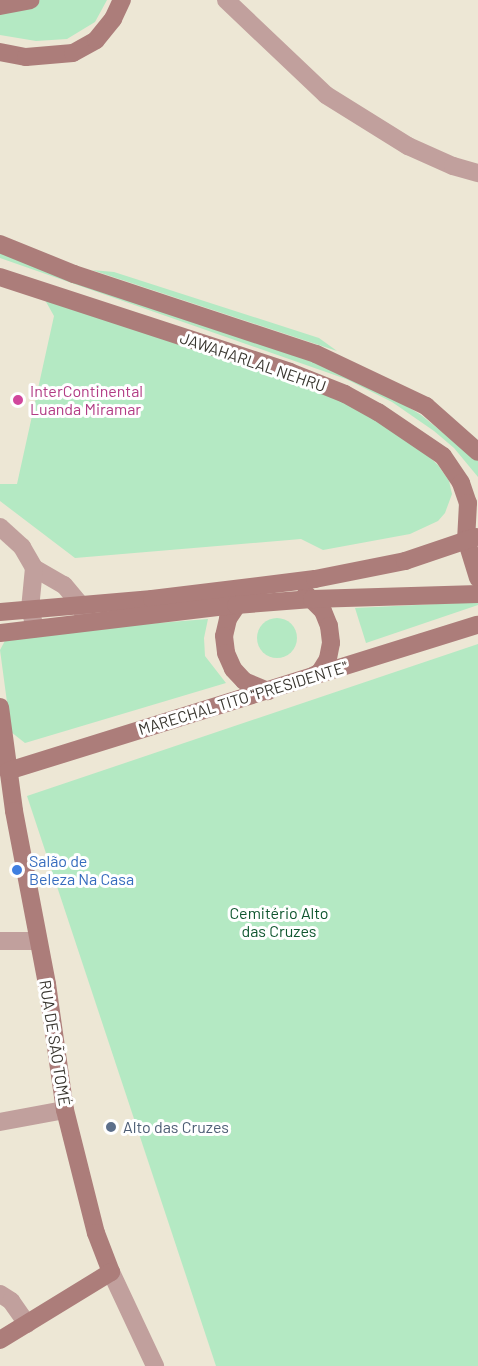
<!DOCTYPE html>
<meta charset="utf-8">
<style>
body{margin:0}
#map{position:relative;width:478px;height:1366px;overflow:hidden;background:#ede7d5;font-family:Barlow,sans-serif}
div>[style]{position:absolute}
.green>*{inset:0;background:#b4e9c3}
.round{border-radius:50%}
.street>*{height:18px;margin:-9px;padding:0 9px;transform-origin:9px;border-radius:9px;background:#c1a09d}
.secondary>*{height:18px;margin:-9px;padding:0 9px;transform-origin:9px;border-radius:9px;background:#ac7d7a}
.dots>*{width:16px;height:16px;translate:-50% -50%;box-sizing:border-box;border:3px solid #fff;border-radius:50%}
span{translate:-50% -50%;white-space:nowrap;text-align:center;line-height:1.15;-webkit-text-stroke:6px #fff;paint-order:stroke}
.street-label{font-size:16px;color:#39362f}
.hotel-label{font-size:16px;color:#b23c85}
.left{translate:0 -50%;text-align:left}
.shop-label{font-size:16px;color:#366cbe}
.park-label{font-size:16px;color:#0f562f}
.service-label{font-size:16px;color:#4e5e75}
</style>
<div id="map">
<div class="green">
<div style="clip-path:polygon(40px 0,107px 0,95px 22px,67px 39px,36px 41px,0 35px,0 12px,31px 6px)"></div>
<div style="clip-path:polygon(0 250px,280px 349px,376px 387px,421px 415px,478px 461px,478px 477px,454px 448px,434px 431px,392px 402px,346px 379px,0 258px)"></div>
<div style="clip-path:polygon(92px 270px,114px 272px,319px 338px,337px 351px)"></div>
<div style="clip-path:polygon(45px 300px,348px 399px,420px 448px,438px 465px,449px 481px,452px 494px,445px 513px,438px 521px,410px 534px,323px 550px,301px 539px,75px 558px,0 501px,0 484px,17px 484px,54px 316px)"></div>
<div style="clip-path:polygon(478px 602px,478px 605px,366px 643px,355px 608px)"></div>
<div class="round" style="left:257px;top:618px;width:40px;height:40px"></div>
<div style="clip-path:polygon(208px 619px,204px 638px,205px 656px,226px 683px,25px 743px,11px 732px,0 650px,8px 635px)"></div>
<div style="clip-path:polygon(478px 644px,478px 1366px,216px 1366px,27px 796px)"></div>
</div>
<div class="street">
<div style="left:226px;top:0;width:138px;rotate:43.5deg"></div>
<div style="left:326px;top:95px;width:97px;rotate:31.9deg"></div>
<div style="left:408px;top:146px;width:49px;rotate:24deg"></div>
<div style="left:453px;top:166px;width:26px;rotate:16deg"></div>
<div style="left:0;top:527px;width:30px;rotate:42deg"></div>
<div style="left:22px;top:547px;width:24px;rotate:60deg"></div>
<div style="left:34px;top:568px;width:34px;rotate:30deg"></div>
<div style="left:64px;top:585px;width:26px;rotate:50deg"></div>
<div style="left:81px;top:605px;width:12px;rotate:76deg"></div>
<div style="left:34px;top:568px;width:41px;rotate:95.6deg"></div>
<div style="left:30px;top:609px;width:20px;rotate:75deg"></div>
<div style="left:0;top:941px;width:38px"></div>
<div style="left:0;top:1122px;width:66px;rotate:-10.5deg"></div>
<div style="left:111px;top:1272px;width:104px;rotate:64.9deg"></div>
<div style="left:0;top:1294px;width:13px;rotate:32deg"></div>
<div style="left:11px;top:1301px;width:28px;rotate:55deg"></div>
</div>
<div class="secondary">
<div style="left:0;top:6px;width:31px;rotate:-11deg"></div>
<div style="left:0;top:52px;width:26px;rotate:11deg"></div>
<div style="left:26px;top:57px;width:47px;rotate:-4.9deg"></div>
<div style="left:73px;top:53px;width:26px;rotate:-29deg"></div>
<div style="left:96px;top:40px;width:27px;rotate:-51deg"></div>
<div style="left:113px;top:19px;width:21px;rotate:-65deg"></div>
<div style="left:0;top:244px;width:80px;rotate:22.1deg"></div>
<div style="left:74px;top:274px;width:255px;rotate:18.3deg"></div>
<div style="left:316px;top:354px;width:122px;rotate:25.3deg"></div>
<div style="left:426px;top:406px;width:69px;rotate:41.5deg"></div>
<div style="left:0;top:277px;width:305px;rotate:18.1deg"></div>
<div style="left:290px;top:372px;width:59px;rotate:21.8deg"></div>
<div style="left:345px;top:394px;width:38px;rotate:29deg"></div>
<div style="left:378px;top:412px;width:78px;rotate:34.1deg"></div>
<div style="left:443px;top:456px;width:32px;rotate:56deg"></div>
<div style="left:461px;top:483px;width:21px;rotate:71deg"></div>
<div style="left:468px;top:503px;width:36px;rotate:93deg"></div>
<div style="left:466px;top:539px;width:41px;rotate:72.9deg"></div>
<div style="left:306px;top:594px;width:24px;rotate:45deg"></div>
<div style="left:323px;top:611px;width:16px;rotate:68deg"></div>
<div style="left:329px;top:626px;width:17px;rotate:83deg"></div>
<div style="left:331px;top:643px;width:16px;rotate:101deg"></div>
<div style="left:328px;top:659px;width:15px;rotate:122deg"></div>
<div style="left:320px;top:672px;width:10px;rotate:151deg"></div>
<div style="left:242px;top:598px;width:25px;rotate:124deg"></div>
<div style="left:228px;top:619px;width:17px;rotate:103deg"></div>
<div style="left:224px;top:636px;width:17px;rotate:83deg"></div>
<div style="left:226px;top:653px;width:17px;rotate:66deg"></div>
<div style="left:233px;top:669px;width:16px;rotate:47deg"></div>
<div style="left:244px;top:681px;width:26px;rotate:23deg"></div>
<div style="left:0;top:612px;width:153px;rotate:-4.9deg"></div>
<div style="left:152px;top:599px;width:164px;rotate:-7deg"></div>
<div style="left:315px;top:579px;width:92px;rotate:-11.3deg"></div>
<div style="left:405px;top:561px;width:75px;rotate:-18.7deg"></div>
<div style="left:0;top:633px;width:238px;rotate:-6.8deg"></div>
<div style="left:236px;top:605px;width:76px;rotate:-4.5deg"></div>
<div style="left:312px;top:599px;width:166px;rotate:-1.7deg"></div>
<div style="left:0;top:707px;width:105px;rotate:82.3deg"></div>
<div style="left:14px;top:811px;width:176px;rotate:79.2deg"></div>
<div style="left:47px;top:984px;width:127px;rotate:81.9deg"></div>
<div style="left:65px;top:1110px;width:127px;rotate:75.9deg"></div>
<div style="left:96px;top:1233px;width:42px;rotate:69deg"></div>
<div style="left:111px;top:1272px;width:130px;rotate:148.5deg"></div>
<div style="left:8px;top:771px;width:492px;rotate:-17.3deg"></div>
</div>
<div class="dots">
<div style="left:18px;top:400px;background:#d1479c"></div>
<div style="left:17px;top:870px;background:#3f7fe0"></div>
<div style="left:111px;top:1127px;background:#5c6f8a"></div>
</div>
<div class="street-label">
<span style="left:253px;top:362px;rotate:19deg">JAWAHARLAL NEHRU</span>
<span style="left:243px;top:698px;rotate:-17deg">MARECHAL TITO "PRESIDENTE"</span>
<span style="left:55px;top:1043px;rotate:81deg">RUA DE SÃO TOMÉ</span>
</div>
<div class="hotel-label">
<span class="left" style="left:30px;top:400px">InterContinental<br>Luanda Miramar</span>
</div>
<div class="shop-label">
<span class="left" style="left:29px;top:870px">Salão de<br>Beleza Na Casa</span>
</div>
<div class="park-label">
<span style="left:279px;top:922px">Cemitério Alto<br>das Cruzes</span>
</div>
<div class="service-label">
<span class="left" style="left:123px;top:1127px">Alto das Cruzes</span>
</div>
</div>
